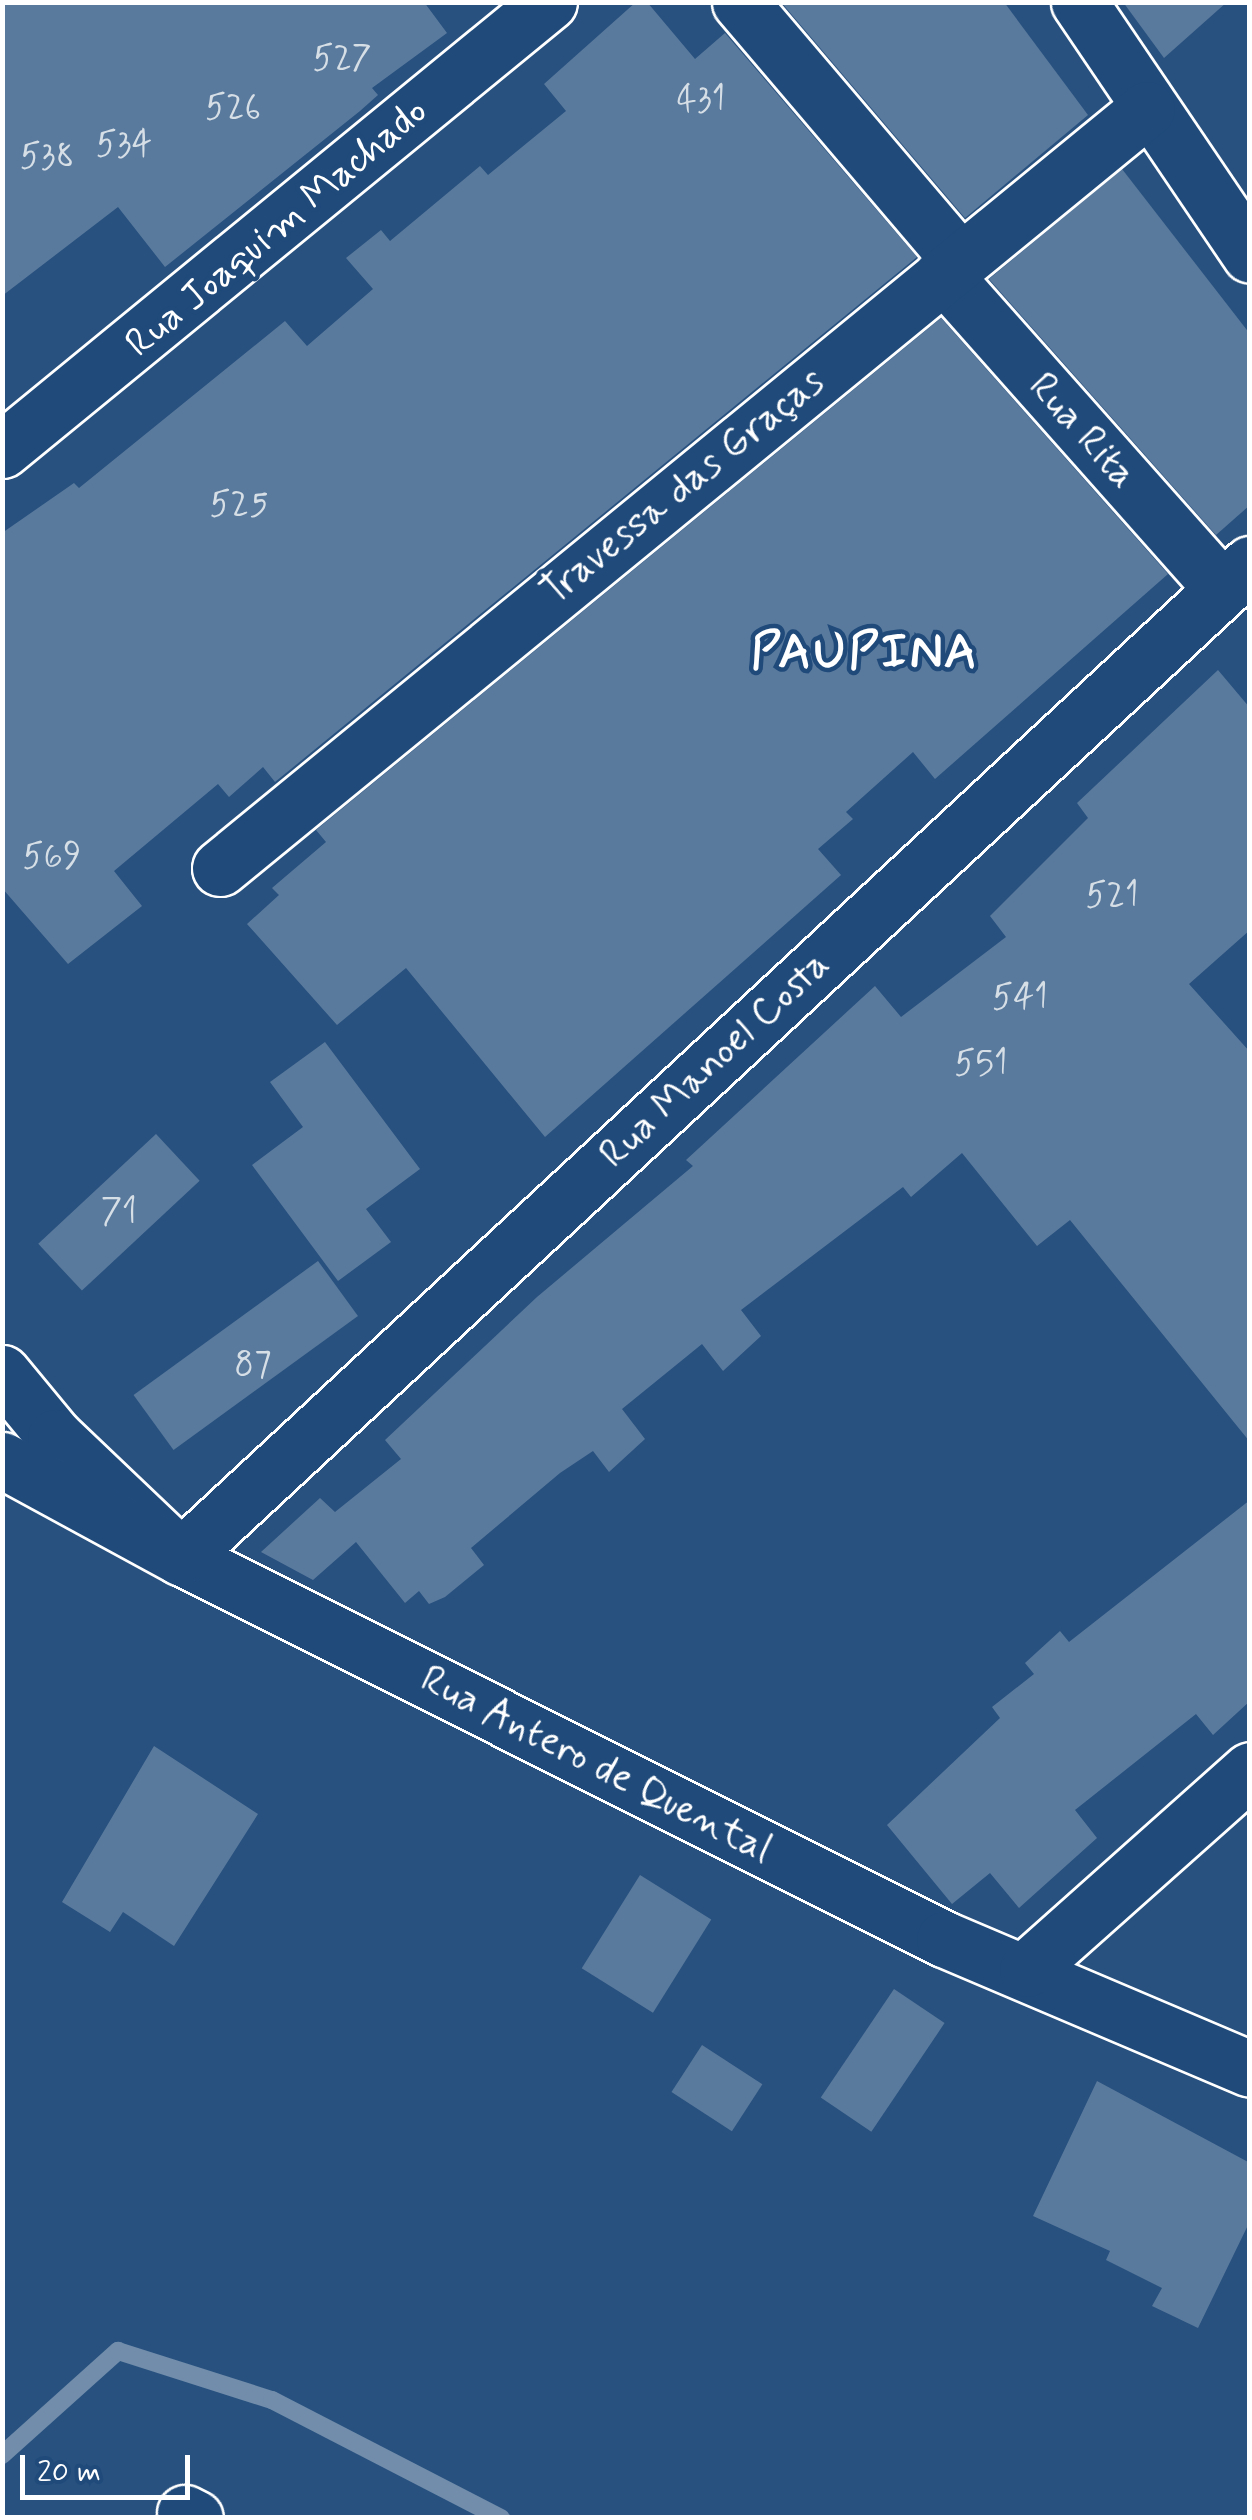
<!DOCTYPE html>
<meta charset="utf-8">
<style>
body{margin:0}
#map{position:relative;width:1252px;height:2520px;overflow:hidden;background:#28517f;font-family:Mynerve,sans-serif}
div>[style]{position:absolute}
.stream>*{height:18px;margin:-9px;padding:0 9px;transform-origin:9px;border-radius:9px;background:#718dab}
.building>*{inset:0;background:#5a7a9d;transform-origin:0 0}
.roads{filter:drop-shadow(2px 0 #fff) drop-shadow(-2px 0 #fff) drop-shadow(0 2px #fff) drop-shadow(0 -2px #fff)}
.minor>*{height:55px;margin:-27.5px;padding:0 27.5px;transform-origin:27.5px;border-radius:27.5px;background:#1f4a7a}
span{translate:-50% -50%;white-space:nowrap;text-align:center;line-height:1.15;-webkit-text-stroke:9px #1f4a7a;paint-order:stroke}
.number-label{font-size:35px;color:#d6dee6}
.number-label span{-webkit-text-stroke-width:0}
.street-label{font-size:40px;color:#fff}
.district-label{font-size:50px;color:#fff;font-weight:700;letter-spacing:2.5px}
.frame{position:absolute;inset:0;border:5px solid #fff;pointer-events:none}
.scale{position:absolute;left:20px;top:2455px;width:170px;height:45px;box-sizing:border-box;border:5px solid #fff;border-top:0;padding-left:12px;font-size:30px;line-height:35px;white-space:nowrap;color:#fff;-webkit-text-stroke:8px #1f4a7a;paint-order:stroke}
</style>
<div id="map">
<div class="stream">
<div style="left:2px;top:2455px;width:156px;rotate:-41.9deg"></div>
<div style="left:118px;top:2351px;width:162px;rotate:17.7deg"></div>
<div style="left:272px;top:2400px;width:258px;rotate:27.3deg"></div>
</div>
<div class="building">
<div style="clip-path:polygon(2px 2px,424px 2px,447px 33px,372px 88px,378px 95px,360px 111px,165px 267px,118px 207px,2px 296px)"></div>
<div style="clip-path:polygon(636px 2px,647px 2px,695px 59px,725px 33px,917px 257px,275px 782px,263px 767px,229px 797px,218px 784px,114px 871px,142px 906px,68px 964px,2px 888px,2px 533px,74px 483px,79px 488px,285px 321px,307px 346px,373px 289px,346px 258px,381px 230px,390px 241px,480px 166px,488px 175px,566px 111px,544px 84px)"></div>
<div style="clip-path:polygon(781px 2px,1004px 2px,1088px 115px,965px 218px)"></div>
<div style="clip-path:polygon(1123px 2px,1227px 2px,1164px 58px)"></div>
<div style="clip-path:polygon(1122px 169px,1250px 334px,1250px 505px,1216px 535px,989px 279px)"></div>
<div style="clip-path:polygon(941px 318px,1168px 574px,935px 779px,913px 752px,846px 812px,853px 819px,818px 849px,841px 875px,545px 1137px,406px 968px,337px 1025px,247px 924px,279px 895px,272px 888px,326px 842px,316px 830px)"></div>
<div style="clip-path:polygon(1218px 670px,1250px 708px,1250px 930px,1189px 984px,1250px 1052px,1250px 1442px,1070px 1220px,1037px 1246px,962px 1153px,911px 1197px,903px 1187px,741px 1310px,761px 1336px,723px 1371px,702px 1344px,622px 1409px,645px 1439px,609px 1472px,593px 1451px,560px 1473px,471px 1548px,484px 1565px,445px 1597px,429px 1604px,419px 1591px,405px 1603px,356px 1542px,313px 1580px,261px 1552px,320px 1498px,335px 1512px,401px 1459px,385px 1440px,537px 1297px,693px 1166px,686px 1160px,875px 986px,901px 1017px,1006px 937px,990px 916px,1088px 818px,1077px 803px)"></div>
<div style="clip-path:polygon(325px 1042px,420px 1169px,366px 1209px,391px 1242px,338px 1281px,252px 1165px,303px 1127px,270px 1082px)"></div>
<div style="left:156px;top:1134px;width:64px;height:161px;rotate:47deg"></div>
<div style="left:318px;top:1261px;width:68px;height:228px;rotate:54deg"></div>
<div style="clip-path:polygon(1250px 1500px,1250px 1701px,1213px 1735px,1196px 1714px,1075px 1810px,1097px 1838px,1019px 1908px,990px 1873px,952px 1904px,887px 1825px,1000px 1718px,992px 1707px,1034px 1674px,1025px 1663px,1060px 1631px,1069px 1642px)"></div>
<div style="clip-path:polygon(154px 1746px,258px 1814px,174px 1946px,123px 1912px,110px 1932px,62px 1902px)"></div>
<div style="left:640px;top:1875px;width:84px;height:110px;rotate:32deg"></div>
<div style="left:894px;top:1989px;width:61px;height:131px;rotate:34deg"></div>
<div style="left:702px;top:2045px;width:72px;height:56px;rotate:33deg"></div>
<div style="clip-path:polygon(1097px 2081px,1250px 2163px,1250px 2221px,1198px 2328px,1152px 2306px,1162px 2288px,1106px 2260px,1110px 2251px,1033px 2216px)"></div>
</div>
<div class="roads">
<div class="minor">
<div style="left:740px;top:2px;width:338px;rotate:49.6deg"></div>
<div style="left:1079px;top:2px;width:305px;rotate:55.9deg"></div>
<div style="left:943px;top:274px;width:420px;rotate:48.4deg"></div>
<div style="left:2px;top:450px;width:707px;rotate:-39.32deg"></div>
<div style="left:220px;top:868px;width:1198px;rotate:-39.31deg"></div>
<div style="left:2px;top:1373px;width:83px;rotate:50.4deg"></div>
<div style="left:55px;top:1437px;width:174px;rotate:43.6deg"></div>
<div style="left:181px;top:1557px;width:853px;rotate:26.6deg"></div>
<div style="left:944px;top:1939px;width:332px;rotate:23deg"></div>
<div style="left:2px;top:1460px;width:204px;rotate:28.5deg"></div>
<div style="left:181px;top:1557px;width:1459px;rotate:-42.89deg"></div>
<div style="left:1027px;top:1969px;width:299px;rotate:-41.7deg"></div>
<div style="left:185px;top:2513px;width:11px;rotate:27deg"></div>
</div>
</div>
<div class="number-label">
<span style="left:342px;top:59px">527</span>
<span style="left:701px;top:100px">431</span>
<span style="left:233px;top:108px">526</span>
<span style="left:124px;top:145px">534</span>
<span style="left:47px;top:157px">538</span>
<span style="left:239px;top:505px">525</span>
<span style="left:52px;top:857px">569</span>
<span style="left:1112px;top:896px">521</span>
<span style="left:1020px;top:998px">541</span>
<span style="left:981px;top:1064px">551</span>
<span style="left:119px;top:1212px">71</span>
<span style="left:253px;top:1365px">87</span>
</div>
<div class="street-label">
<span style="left:277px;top:228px;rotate:-40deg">Rua Joaquim Machado</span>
<span style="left:1082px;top:431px;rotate:48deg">Rua Rita</span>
<span style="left:683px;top:487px;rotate:-39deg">Travessa das Graças</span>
<span style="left:715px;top:1060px;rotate:-43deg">Rua Manoel Costa</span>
<span style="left:596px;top:1765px;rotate:27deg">Rua Antero de Quental</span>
</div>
<div class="district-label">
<span style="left:865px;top:654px">PAUPINA</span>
</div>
<div class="frame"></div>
<div class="scale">20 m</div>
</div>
